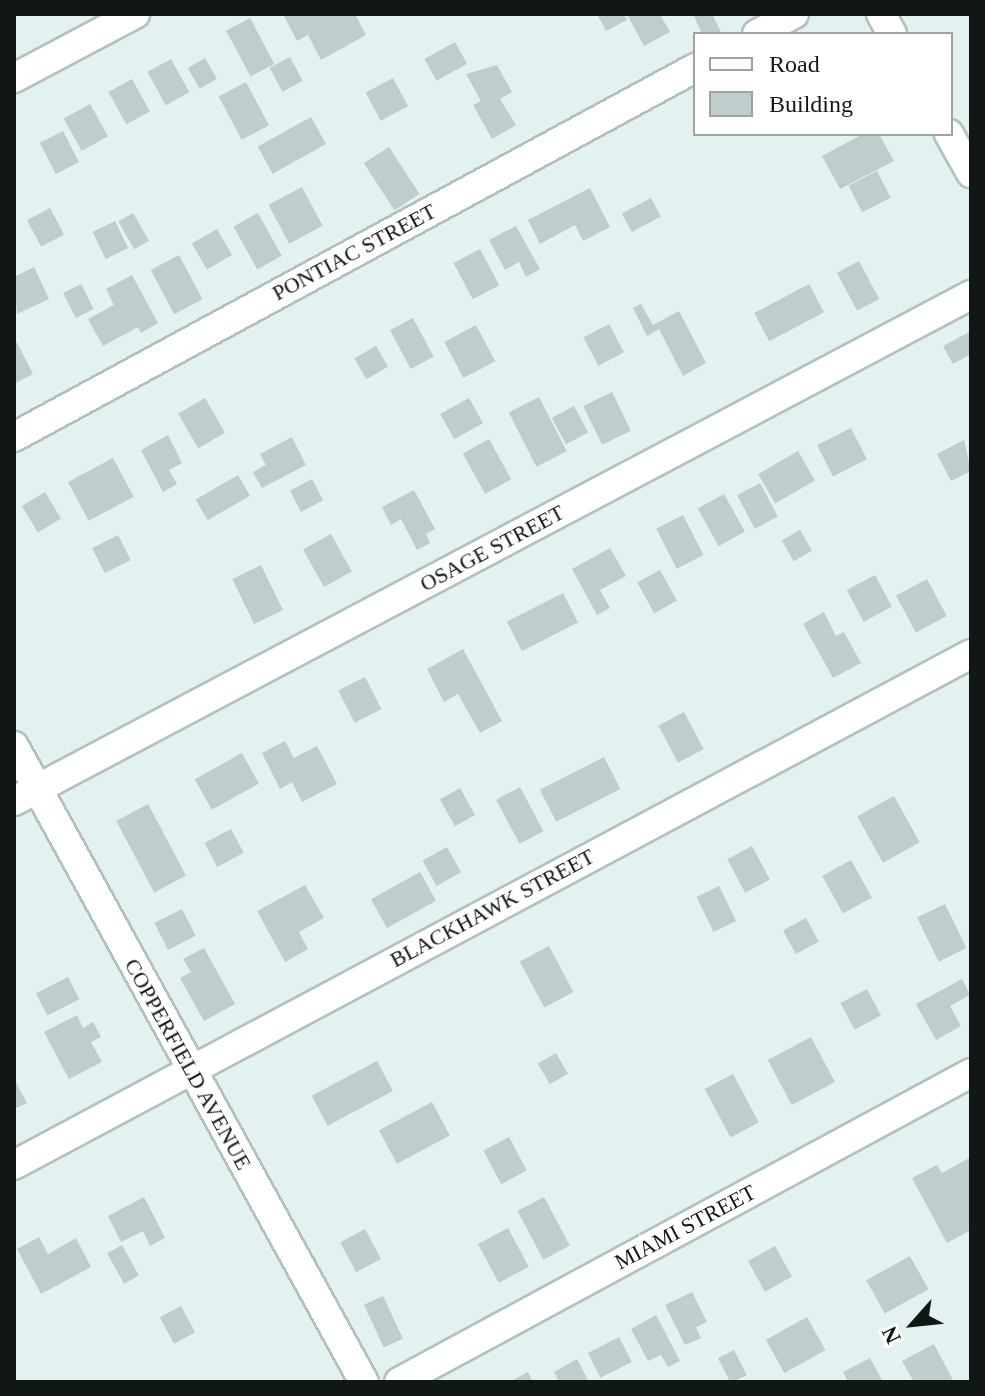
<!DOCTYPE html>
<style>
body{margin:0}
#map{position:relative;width:985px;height:1396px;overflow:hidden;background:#e3f1f1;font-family:"Times New Roman",serif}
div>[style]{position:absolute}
.building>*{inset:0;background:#bfcdcd;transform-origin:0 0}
.roads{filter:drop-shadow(2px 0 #b2c0c0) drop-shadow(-2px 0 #b2c0c0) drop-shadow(0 2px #b2c0c0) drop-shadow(0 -2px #b2c0c0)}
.street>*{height:28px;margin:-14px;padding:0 14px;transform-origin:14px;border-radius:14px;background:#fff}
span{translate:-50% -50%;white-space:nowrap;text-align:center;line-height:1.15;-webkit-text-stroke:7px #fff;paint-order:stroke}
.street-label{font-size:22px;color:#111616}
.frame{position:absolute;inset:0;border:16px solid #111616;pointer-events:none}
.legend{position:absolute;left:693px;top:32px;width:260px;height:104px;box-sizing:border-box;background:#fff;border:2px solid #a0a2a2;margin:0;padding:10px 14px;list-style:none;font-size:24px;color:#111616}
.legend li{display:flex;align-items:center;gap:16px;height:40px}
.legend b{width:40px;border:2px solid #a0a2a2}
.north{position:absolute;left:873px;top:1284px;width:80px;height:80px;-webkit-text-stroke:6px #fff;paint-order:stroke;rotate:243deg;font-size:22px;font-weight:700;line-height:32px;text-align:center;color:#111616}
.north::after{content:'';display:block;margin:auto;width:28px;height:36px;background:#111616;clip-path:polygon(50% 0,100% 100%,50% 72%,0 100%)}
</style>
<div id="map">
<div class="building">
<div style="clip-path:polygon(283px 14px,355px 14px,366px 35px,321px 60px,308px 35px,297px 41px)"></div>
<div style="clip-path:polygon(597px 14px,624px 14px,627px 20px,606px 31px)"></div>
<div style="clip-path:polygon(660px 14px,670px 32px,644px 46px,628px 16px)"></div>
<div style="clip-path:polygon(698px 14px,712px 14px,722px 34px,702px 34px,694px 16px)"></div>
<div style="left:250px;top:18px;width:52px;height:27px;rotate:62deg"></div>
<div style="left:455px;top:42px;width:25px;height:35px;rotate:61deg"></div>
<div style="left:290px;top:57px;width:27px;height:23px;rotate:62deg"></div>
<div style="left:205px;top:58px;width:24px;height:20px;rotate:60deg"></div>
<div style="left:171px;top:59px;width:38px;height:27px;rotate:61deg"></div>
<div style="clip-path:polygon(497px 65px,512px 92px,500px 99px,516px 125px,492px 139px,473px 105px,481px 101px,466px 74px)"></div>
<div style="left:393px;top:78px;width:32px;height:31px;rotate:62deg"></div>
<div style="left:132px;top:79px;width:37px;height:27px;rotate:61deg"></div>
<div style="left:246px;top:82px;width:49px;height:31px;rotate:62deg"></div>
<div style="left:90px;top:104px;width:37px;height:30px;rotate:61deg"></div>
<div style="left:311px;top:117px;width:31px;height:61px;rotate:61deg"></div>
<div style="left:63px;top:131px;width:35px;height:26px;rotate:63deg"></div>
<div style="clip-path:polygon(863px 134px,879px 134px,894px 161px,840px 189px,822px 156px)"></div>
<div style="left:389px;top:147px;width:56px;height:30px;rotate:57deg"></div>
<div style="left:877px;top:171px;width:30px;height:32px;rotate:63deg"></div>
<div style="left:302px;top:187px;width:44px;height:38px;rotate:62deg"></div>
<div style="clip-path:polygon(590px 188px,610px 227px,583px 241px,575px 225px,540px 244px,528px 220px)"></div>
<div style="left:651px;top:198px;width:21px;height:33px;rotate:62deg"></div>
<div style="left:50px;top:208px;width:30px;height:26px;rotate:62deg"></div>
<div style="left:133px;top:213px;width:32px;height:17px;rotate:60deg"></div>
<div style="left:258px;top:213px;width:49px;height:28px;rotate:61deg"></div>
<div style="left:115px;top:221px;width:30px;height:25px;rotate:64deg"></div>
<div style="clip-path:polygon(516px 226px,540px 269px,526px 277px,519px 262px,505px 270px,489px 240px)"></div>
<div style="left:217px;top:229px;width:30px;height:29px;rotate:60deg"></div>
<div style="left:480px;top:249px;width:41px;height:30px;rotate:62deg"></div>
<div style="left:179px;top:255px;width:50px;height:32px;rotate:62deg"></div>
<div style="left:859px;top:261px;width:43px;height:25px;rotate:62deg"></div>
<div style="clip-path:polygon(34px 267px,49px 299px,17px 314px,14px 277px)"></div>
<div style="clip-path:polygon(132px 275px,158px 323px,141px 333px,138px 327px,103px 346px,88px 319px,114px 305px,106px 289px)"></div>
<div style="left:81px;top:284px;width:28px;height:20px;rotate:63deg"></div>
<div style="left:809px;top:284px;width:32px;height:62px;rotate:62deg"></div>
<div style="clip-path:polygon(641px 304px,653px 325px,679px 311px,706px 363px,683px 376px,659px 329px,647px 336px,633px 308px)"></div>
<div style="left:413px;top:318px;width:44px;height:26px;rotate:62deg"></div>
<div style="left:609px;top:324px;width:32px;height:29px;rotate:62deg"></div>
<div style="left:476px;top:325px;width:41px;height:36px;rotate:62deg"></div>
<div style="clip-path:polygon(971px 331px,971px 354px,953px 364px,943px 346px)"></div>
<div style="clip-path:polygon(14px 337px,33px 374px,14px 384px)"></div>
<div style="left:376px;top:346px;width:24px;height:25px;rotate:60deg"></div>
<div style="left:612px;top:392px;width:43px;height:32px;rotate:64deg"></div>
<div style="left:539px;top:397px;width:61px;height:34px;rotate:63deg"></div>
<div style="left:205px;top:398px;width:40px;height:31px;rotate:60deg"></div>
<div style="left:469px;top:398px;width:29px;height:33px;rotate:61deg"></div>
<div style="left:574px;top:406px;width:30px;height:25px;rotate:62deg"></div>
<div style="left:851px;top:428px;width:35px;height:38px;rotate:63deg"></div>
<div style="clip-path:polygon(168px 435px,182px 463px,169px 470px,177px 484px,163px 492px,141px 450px)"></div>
<div style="clip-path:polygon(292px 437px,306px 465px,262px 488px,253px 472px,266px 465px,260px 454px)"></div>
<div style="left:489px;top:439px;width:46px;height:30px;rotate:61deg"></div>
<div style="clip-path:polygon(964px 440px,971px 471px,951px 481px,937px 454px)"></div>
<div style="left:798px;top:451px;width:34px;height:46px;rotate:60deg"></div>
<div style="left:113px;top:458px;width:44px;height:51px;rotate:62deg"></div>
<div style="left:238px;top:475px;width:24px;height:49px;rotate:60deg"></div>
<div style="left:312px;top:479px;width:24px;height:25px;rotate:62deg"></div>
<div style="left:760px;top:483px;width:38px;height:26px;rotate:62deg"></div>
<div style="clip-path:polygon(414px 490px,435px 529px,426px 534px,430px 543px,417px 550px,401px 519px,391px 525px,382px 507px)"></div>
<div style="left:45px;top:492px;width:31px;height:27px;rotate:59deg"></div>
<div style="left:724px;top:494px;width:43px;height:30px;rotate:61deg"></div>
<div style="left:683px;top:515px;width:45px;height:30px;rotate:63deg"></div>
<div style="left:800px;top:530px;width:24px;height:21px;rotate:60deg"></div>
<div style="left:331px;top:534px;width:43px;height:32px;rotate:61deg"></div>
<div style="left:118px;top:535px;width:28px;height:29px;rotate:63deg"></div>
<div style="clip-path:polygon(610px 548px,626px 576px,600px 590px,610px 608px,597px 615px,572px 569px)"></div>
<div style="left:261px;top:565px;width:50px;height:32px;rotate:64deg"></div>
<div style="left:660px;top:570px;width:35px;height:26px;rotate:61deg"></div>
<div style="left:875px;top:575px;width:36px;height:32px;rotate:62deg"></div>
<div style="left:927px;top:579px;width:42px;height:35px;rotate:62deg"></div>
<div style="left:563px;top:593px;width:33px;height:63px;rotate:63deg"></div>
<div style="clip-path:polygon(824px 612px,836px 636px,844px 632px,861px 663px,833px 678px,803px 624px)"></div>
<div style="clip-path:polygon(463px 649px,502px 721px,480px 733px,458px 694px,444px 702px,427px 669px)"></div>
<div style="left:365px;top:677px;width:36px;height:30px;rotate:63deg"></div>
<div style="left:684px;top:712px;width:42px;height:29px;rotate:62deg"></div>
<div style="clip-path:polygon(285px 741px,294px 758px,317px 746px,337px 784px,302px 802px,292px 782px,280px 789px,262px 753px)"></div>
<div style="left:242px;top:753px;width:35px;height:54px;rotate:61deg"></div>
<div style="left:604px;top:757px;width:36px;height:72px;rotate:63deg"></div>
<div style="left:520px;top:787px;width:50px;height:27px;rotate:62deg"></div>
<div style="left:460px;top:788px;width:31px;height:23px;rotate:61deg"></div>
<div style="left:894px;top:796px;width:53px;height:42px;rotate:61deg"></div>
<div style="left:148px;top:804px;width:81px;height:36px;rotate:62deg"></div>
<div style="left:231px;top:829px;width:27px;height:30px;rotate:62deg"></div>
<div style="left:752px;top:846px;width:38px;height:28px;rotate:62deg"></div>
<div style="left:447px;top:847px;width:29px;height:28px;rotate:61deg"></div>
<div style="left:851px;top:860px;width:43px;height:33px;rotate:61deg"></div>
<div style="left:420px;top:872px;width:33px;height:56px;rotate:61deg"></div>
<div style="clip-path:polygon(305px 885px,324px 918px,299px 932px,308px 949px,285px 962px,257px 911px)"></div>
<div style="left:719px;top:886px;width:39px;height:25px;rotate:64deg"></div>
<div style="left:945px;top:904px;width:49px;height:31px;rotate:64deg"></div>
<div style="left:182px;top:909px;width:30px;height:31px;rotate:63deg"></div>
<div style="left:806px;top:918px;width:27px;height:26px;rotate:62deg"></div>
<div style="left:549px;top:946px;width:52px;height:33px;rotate:62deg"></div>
<div style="clip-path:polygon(204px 948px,235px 1004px,204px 1021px,180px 978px,191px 972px,183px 959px)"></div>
<div style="left:68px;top:977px;width:25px;height:36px;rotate:63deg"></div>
<div style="clip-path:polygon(962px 979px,970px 995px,950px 1006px,961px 1026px,936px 1040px,916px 1004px)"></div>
<div style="left:867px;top:989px;width:30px;height:30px;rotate:62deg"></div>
<div style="clip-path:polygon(77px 1015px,83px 1028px,93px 1022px,101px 1037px,91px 1042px,102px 1062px,69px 1079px,44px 1032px)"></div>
<div style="left:811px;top:1037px;width:51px;height:49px;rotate:62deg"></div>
<div style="left:556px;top:1053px;width:24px;height:21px;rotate:60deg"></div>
<div style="left:377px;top:1061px;width:34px;height:74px;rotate:62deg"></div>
<div style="left:733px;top:1074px;width:55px;height:32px;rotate:62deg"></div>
<div style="clip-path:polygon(14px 1079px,27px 1103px,14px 1109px)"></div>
<div style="left:432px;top:1102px;width:38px;height:60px;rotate:62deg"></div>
<div style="left:509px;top:1137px;width:38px;height:29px;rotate:62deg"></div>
<div style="clip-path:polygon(971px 1157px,971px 1230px,947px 1243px,912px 1178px,937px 1165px,942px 1173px)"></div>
<div style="clip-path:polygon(144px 1197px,165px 1238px,150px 1246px,143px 1231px,121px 1242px,108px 1216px)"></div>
<div style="left:544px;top:1197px;width:55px;height:30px;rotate:62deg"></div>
<div style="left:508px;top:1228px;width:44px;height:34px;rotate:62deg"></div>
<div style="left:365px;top:1229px;width:34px;height:28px;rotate:62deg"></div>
<div style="clip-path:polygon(39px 1237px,48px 1254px,76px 1238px,91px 1267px,41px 1294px,17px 1249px)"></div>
<div style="left:122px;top:1245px;width:35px;height:17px;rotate:61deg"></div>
<div style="left:775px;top:1246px;width:35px;height:31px;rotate:61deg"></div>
<div style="left:910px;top:1256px;width:38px;height:50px;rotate:61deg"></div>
<div style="clip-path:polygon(692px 1292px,707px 1322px,696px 1327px,701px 1338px,685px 1345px,665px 1305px)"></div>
<div style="left:383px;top:1296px;width:47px;height:21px;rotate:65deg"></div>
<div style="left:181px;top:1306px;width:30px;height:24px;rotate:62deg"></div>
<div style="clip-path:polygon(656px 1315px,680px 1361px,668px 1367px,661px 1355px,648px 1361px,631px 1329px)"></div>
<div style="left:807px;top:1317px;width:38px;height:47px;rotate:61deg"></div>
<div style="left:619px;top:1337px;width:28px;height:35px;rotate:63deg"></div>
<div style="clip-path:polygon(934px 1344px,954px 1382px,914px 1382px,902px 1361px)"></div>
<div style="left:734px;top:1350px;width:28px;height:18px;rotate:63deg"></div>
<div style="clip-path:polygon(870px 1358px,883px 1382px,848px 1382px,843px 1372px)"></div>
<div style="clip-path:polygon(577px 1359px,589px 1382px,559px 1382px,554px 1372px)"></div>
<div style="clip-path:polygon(528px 1372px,533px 1382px,509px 1382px)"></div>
</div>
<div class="roads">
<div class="street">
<div style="left:881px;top:14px;width:23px;rotate:61deg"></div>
<div style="left:757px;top:34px;width:42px;rotate:-28.4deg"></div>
<div style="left:14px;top:78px;width:137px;rotate:-27.9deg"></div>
<div style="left:949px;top:134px;width:45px;rotate:60.6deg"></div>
<div style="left:14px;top:437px;width:775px;rotate:-28.45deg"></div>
<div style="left:14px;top:746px;width:726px;rotate:61.18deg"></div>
<div style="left:14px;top:801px;width:1083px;rotate:-27.87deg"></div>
<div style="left:14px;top:1165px;width:1085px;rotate:-28.1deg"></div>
<div style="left:399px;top:1382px;width:650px;rotate:-28.38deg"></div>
</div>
</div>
<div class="street-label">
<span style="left:354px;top:252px;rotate:-28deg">PONTIAC STREET</span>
<span style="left:492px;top:548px;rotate:-28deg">OSAGE STREET</span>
<span style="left:492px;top:908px;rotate:-28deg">BLACKHAWK STREET</span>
<span style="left:188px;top:1064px;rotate:61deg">COPPERFIELD AVENUE</span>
<span style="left:685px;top:1227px;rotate:-28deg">MIAMI STREET</span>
</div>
<div class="frame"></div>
<ul class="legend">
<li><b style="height:10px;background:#fff"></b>Road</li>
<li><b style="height:22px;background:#bfcdcd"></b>Building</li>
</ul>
<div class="north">N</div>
</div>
